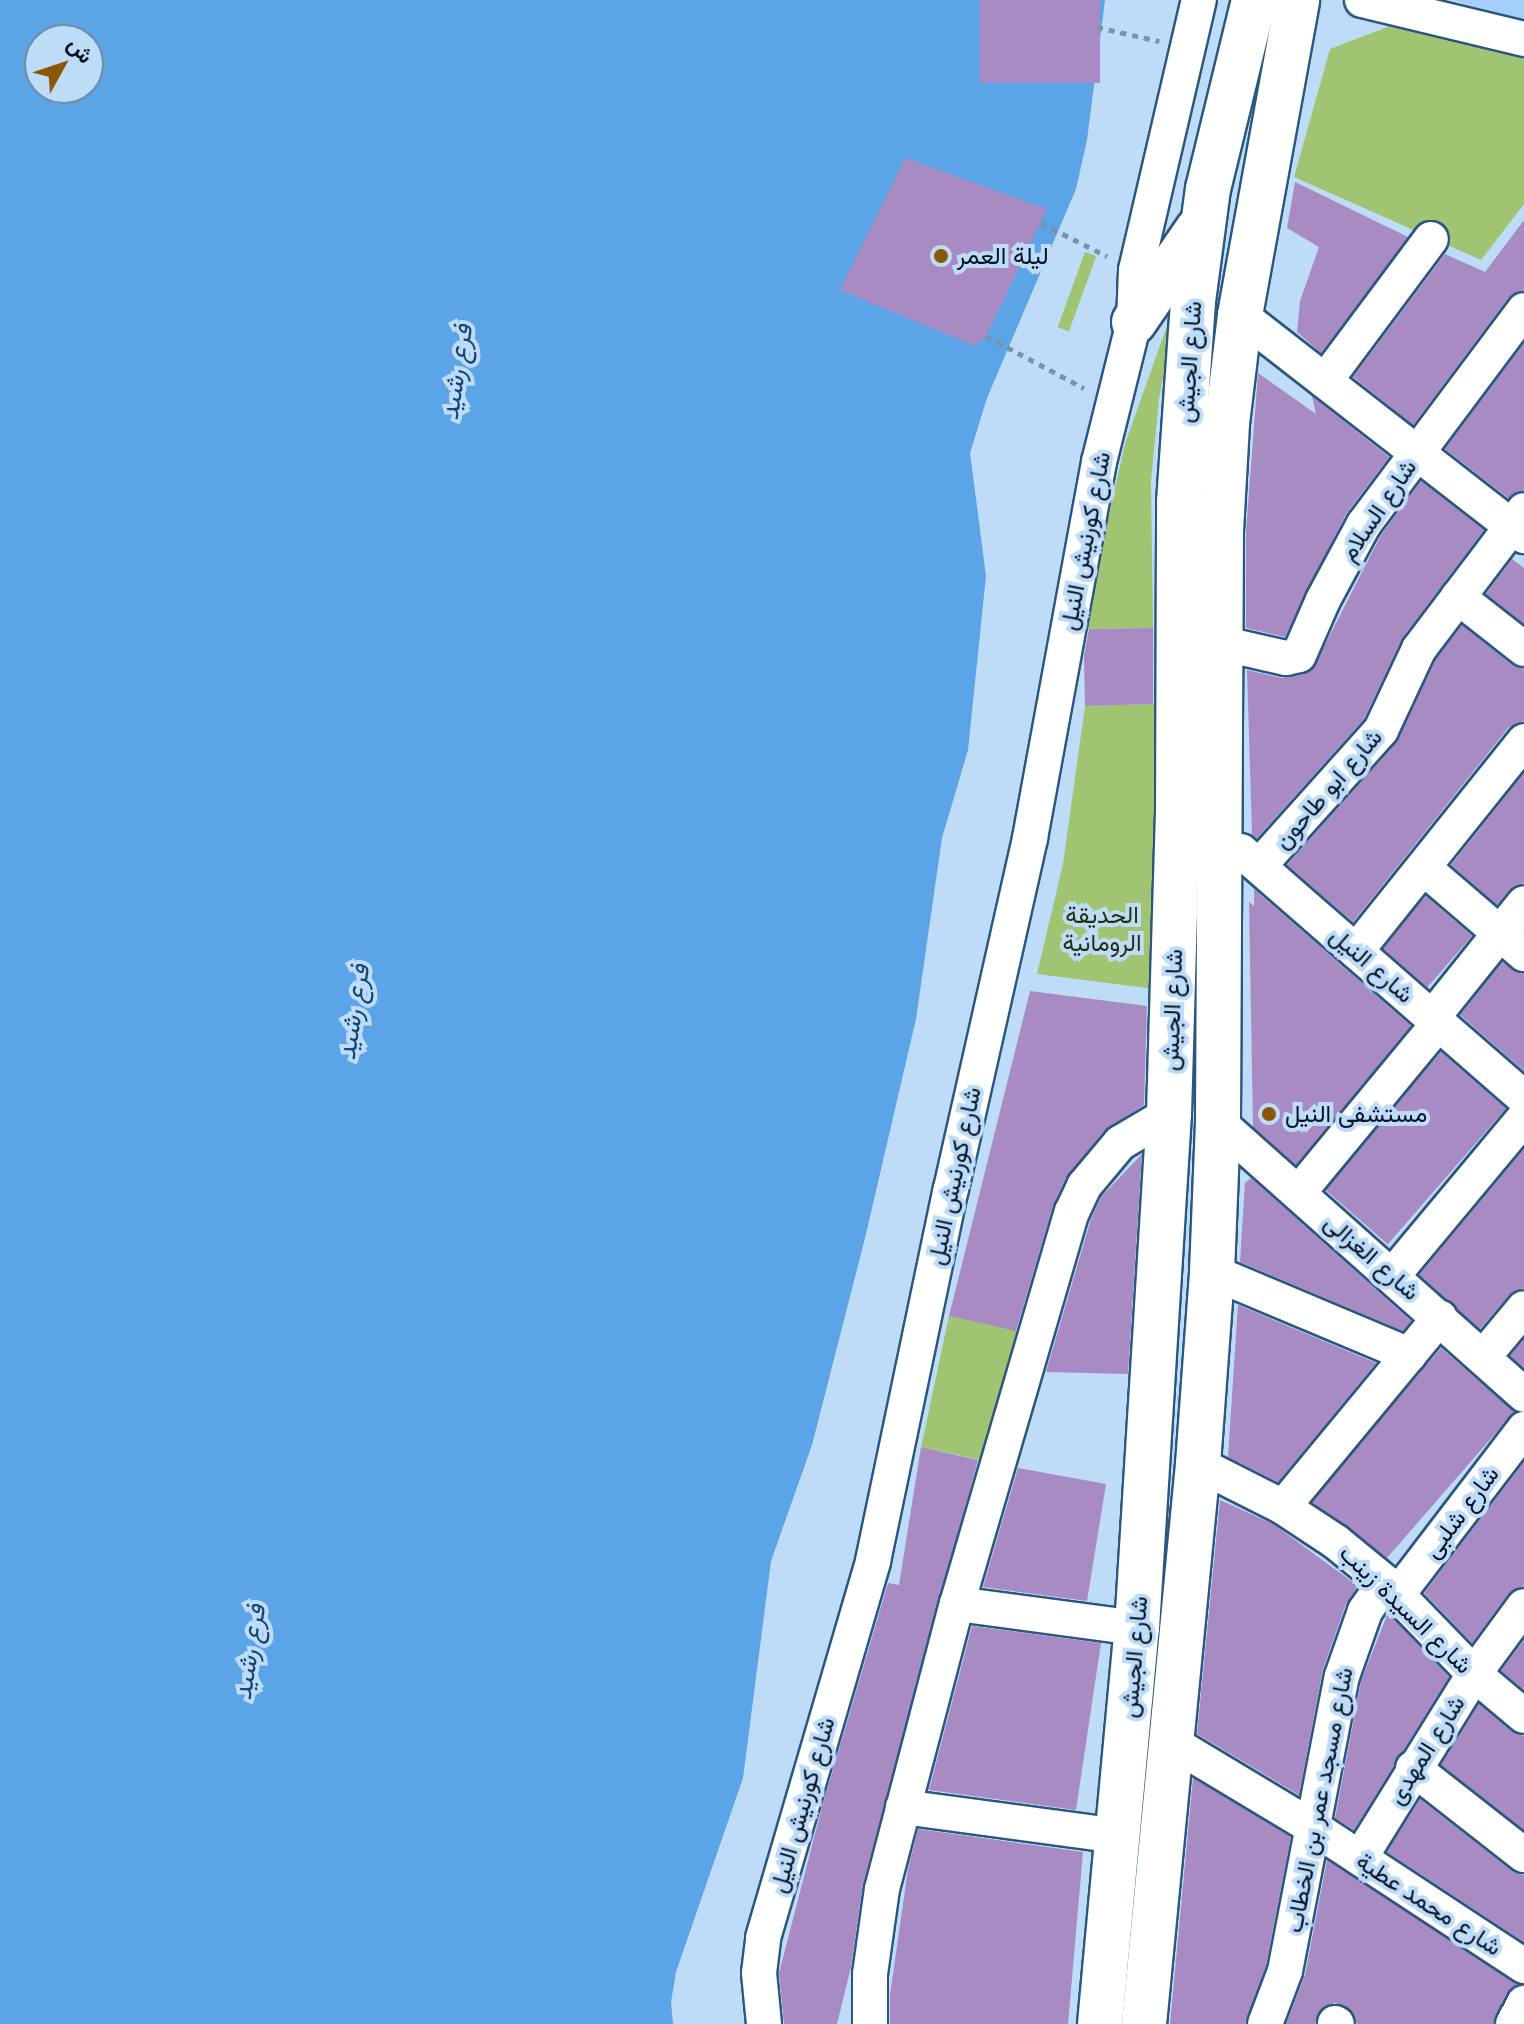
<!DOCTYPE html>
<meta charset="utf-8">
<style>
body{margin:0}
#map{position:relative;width:1524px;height:2024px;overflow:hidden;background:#bedbf7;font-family:Inter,Vazirmatn,sans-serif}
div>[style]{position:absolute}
.built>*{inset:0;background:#a4cffa}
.green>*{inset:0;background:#a0c472;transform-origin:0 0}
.water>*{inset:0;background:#5ba4e8}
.building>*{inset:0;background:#a88bc2;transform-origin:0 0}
.path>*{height:5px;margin-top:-2.5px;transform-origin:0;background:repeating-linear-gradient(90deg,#7a93ab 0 6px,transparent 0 12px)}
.roads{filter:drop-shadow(2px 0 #2a5780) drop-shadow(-2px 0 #2a5780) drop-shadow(0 2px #2a5780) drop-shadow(0 -2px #2a5780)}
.minor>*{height:34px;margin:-17px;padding:0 17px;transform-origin:17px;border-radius:17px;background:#fff}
.major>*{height:44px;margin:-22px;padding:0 22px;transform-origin:22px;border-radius:22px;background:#fff}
.dots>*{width:22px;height:22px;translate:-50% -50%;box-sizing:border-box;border:4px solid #bedbf7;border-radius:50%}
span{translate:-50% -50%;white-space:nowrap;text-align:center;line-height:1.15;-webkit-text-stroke:8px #bedbf7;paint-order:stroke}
.poi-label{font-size:24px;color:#031324}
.left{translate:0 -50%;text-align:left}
.street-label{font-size:24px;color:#031324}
.park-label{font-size:24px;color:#23320d}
.water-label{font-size:26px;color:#124773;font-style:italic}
.north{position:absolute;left:24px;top:24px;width:80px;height:80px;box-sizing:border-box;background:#bedbf7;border:2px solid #738ba3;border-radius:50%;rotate:50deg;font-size:22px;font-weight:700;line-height:32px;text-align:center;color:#031324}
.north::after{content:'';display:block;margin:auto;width:28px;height:36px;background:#8b5605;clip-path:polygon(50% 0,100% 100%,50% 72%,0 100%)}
</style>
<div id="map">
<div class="built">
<div style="clip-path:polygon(1453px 0,1524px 0,1524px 22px)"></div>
</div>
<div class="green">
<div style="clip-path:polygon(1403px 21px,1524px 57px,1524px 204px,1481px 260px,1294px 177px,1330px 49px)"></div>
<div style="left:1085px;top:252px;width:12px;height:80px;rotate:20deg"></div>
<div style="clip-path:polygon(1179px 292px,1159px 399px,1151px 481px,1153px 628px,1083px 629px,1125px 444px)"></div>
<div style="clip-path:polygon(1155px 704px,1155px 989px,1037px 974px,1063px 864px,1085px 706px)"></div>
<div style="left:949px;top:1316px;width:81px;height:134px;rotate:12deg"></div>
</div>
<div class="water">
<div style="clip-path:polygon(evenodd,0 0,1105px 0,1087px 140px,1076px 189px,987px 398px,970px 453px,986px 576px,968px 750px,942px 838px,916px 1019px,865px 1238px,812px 1445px,771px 1561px,743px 1778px,676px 1972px,671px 2002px,673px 2024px,0 2024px,0 0,40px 40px,88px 40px,88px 88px,40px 88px,40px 40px)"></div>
</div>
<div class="building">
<div style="left:980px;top:0;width:120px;height:83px"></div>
<div style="clip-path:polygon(905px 158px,1047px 209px,986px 336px,975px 346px,840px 290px)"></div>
<div style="clip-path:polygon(1295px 182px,1408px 237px,1321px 353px,1297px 332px,1300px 301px,1319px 247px,1287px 228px)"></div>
<div style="clip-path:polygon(1524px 220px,1524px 290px,1508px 298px,1413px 425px,1353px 377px,1445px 254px,1485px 272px)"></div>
<div style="clip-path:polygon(1524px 343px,1524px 490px,1508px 498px,1445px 449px)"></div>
<div style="clip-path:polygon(1258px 373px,1316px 414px,1312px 396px,1389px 457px,1346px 514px,1285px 637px,1246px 628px,1246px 532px)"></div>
<div style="clip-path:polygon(1421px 481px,1484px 530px,1403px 637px,1364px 719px,1257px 838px,1252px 835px,1247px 670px,1282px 678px,1312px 670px,1381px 535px)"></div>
<div style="clip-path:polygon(1512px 559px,1524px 568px,1524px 624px,1486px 594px)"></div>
<div style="clip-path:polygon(1462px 625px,1512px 665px,1524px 669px,1524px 721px,1508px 728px,1353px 922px,1287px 865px,1396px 743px,1436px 659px)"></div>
<div style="clip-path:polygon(1153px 628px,1153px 704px,1085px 706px,1084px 656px,1089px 629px)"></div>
<div style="clip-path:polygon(1524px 773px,1524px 883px,1509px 890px,1497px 905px,1451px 865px)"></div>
<div style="clip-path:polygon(1254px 889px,1411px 1026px,1296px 1165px,1253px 1127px,1249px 902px,1254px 906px)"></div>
<div style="left:1426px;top:896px;width:61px;height:68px;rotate:41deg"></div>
<div style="clip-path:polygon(1502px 962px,1524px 973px,1524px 1071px,1460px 1015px)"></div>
<div style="clip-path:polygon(1030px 991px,1147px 1006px,1144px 1105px,1105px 1130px,1066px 1178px,1053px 1206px,1016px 1331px,949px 1316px)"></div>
<div style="left:1441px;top:1052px;width:86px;height:180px;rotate:41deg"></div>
<div style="clip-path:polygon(1524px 1149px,1524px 1288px,1509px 1295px,1480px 1329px,1419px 1275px)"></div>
<div style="clip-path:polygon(1142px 1154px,1128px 1374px,1046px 1372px,1091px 1219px,1101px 1197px)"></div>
<div style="clip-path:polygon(1251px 1178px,1411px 1321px,1403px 1331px,1240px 1262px,1245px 1183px)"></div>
<div style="clip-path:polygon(1238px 1305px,1376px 1363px,1278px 1482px,1228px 1457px)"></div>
<div style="clip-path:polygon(1524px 1339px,1524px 1368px,1510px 1356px)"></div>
<div style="left:1441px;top:1348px;width:97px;height:201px;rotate:41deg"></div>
<div style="clip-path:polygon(921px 1447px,978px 1460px,863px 1884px,851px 1967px,837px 2024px,784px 2024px,779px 1973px,822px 1807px,888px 1583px,899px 1585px)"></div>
<div style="clip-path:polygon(1524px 1462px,1524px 1586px,1508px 1594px,1472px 1643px,1424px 1593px)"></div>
<div style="clip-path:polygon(1018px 1468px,1106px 1484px,1087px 1601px,983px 1587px)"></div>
<div style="clip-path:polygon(1220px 1500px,1273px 1524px,1358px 1586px,1346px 1604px,1323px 1669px,1299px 1795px,1197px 1734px)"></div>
<div style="clip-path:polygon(1388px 1613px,1449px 1677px,1354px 1830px,1335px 1818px,1361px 1681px)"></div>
<div style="clip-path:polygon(972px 1626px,1101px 1643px,1076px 1810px,929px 1790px)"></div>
<div style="clip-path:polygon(1524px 1640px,1524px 1690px,1501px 1671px)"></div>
<div style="clip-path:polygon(1479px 1704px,1511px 1731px,1524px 1736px,1524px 1830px,1441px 1765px)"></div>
<div style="clip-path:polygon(1193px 1778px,1291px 1837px,1266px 1966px,1245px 2024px,1170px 2024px)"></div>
<div style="clip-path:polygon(1420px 1799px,1512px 1871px,1524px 1875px,1524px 1942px,1387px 1852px)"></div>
<div style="clip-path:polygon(918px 1829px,1083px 1852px,1068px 2024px,890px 2024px,890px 1995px,908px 1869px)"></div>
<div style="clip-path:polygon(1327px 1860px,1518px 1984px,1506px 1994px,1493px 2024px,1357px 2024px,1353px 2012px,1335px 2003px,1323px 2007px,1315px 2024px,1286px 2024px,1305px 1975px)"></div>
</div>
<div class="path">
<div style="left:1097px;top:27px;width:64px;rotate:12.7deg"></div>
<div style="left:1041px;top:223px;width:74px;rotate:26.6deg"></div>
<div style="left:986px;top:336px;width:111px;rotate:28deg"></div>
</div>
<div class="roads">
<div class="minor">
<div style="left:1362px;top:0;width:167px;rotate:13.5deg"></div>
<div style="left:1240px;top:315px;width:360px;rotate:37.9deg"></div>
<div style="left:1325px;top:381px;width:177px;rotate:-53.3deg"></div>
<div style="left:1458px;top:597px;width:84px;rotate:38.2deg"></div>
<div style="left:1220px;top:643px;width:68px;rotate:12.8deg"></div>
<div style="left:1286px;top:658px;width:13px;rotate:-13deg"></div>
<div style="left:1299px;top:655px;width:60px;rotate:-66.4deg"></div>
<div style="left:1323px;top:600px;width:86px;rotate:-61.7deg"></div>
<div style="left:1364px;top:524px;width:267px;rotate:-53.2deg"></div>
<div style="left:1241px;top:851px;width:376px;rotate:41.1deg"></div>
<div style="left:1259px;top:866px;width:183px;rotate:-48.1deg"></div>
<div style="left:1381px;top:730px;width:89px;rotate:-64.9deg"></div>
<div style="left:1419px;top:649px;width:174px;rotate:-52.9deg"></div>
<div style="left:1424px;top:868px;width:132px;rotate:40.7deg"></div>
<div style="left:1356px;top:951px;width:269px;rotate:-51.3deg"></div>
<div style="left:1432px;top:1018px;width:147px;rotate:-51.3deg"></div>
<div style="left:1218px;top:1122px;width:410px;rotate:41.7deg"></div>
<div style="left:1299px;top:1192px;width:219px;rotate:-50.4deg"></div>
<div style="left:1212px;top:1272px;width:214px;rotate:22.8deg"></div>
<div style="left:1393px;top:1275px;width:204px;rotate:-50.2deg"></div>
<div style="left:1484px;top:1356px;width:62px;rotate:-50.2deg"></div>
<div style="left:1198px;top:1464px;width:95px;rotate:26.8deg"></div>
<div style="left:1283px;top:1507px;width:64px;rotate:33.4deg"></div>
<div style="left:1336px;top:1542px;width:63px;rotate:39.2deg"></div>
<div style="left:1385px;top:1582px;width:128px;rotate:45.9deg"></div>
<div style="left:1474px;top:1674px;width:65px;rotate:40deg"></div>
<div style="left:1283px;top:1507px;width:246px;rotate:-50.4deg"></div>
<div style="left:1398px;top:1594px;width:208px;rotate:-52.6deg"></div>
<div style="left:957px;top:1604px;width:182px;rotate:7.6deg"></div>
<div style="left:1171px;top:1742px;width:163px;rotate:31deg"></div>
<div style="left:1311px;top:1826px;width:255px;rotate:33.3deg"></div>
<div style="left:1413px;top:1768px;width:141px;rotate:38.1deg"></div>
<div style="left:903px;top:1807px;width:216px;rotate:7.7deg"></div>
<div style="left:1360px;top:1858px;width:216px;rotate:-58.2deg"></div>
<div style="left:1474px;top:1674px;width:84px;rotate:-53.7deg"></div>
<div style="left:1335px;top:2023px;width:2px;rotate:27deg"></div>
<div style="left:764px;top:2024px;width:51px;rotate:-95.6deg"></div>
<div style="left:759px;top:1973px;width:35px;rotate:-83deg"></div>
<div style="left:763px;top:1938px;width:393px;rotate:-73.7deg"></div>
<div style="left:873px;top:1561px;width:380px;rotate:-78.2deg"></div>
<div style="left:951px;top:1189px;width:360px;rotate:-77.3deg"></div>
<div style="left:1030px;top:838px;width:382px;rotate:-79.6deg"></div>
<div style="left:1099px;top:462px;width:144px;rotate:-76deg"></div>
<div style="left:1134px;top:322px;width:52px;rotate:-87.8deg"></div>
<div style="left:1136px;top:270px;width:277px;rotate:-76.9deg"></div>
<div style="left:870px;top:2024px;width:50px;rotate:-90deg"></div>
<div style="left:870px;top:1974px;width:86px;rotate:-82deg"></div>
<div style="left:882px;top:1889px;width:295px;rotate:-75.3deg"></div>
<div style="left:957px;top:1604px;width:409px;rotate:-73.7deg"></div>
<div style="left:1072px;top:1212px;width:29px;rotate:-65deg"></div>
<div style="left:1084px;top:1186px;width:56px;rotate:-50.1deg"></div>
<div style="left:1120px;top:1143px;width:57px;rotate:-30.6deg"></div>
<div style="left:1265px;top:2024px;width:57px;rotate:-69.3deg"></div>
<div style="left:1285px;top:1971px;width:300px;rotate:-79.1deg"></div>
<div style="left:1342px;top:1676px;width:69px;rotate:-70.5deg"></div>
<div style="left:1365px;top:1611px;width:35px;rotate:-55deg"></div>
<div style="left:1513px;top:2024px;width:24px;rotate:-62deg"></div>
</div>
<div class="major">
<div style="left:1134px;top:322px;width:113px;rotate:-55.5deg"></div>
<div style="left:1100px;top:2024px;width:398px;rotate:-84.7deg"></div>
<div style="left:1137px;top:1628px;width:515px;rotate:-86.44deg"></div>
<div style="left:1169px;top:1114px;width:299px;rotate:-88.3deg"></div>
<div style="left:1178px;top:815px;width:313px;rotate:-89.8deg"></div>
<div style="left:1179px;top:502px;width:201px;rotate:-86deg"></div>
<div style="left:1193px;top:301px;width:113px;rotate:-82.4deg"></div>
<div style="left:1208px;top:189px;width:195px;rotate:-76.3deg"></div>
<div style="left:1144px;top:2024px;width:563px;rotate:-84.49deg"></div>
<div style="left:1198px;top:1464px;width:193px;rotate:-85.8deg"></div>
<div style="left:1212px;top:1272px;width:150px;rotate:-87.7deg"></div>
<div style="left:1218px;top:1122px;width:591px;rotate:-89.71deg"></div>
<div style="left:1221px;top:531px;width:108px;rotate:-86.8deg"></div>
<div style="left:1227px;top:423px;width:109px;rotate:-83.1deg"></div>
<div style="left:1240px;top:315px;width:320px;rotate:-79.7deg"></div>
</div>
</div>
<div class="dots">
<div style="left:941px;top:256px;background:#8b5605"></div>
<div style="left:1269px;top:1114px;background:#8b5605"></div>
</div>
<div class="poi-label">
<span class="left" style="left:957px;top:256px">ليلة العمر</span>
<span class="left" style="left:1285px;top:1114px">مستشفى النيل</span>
</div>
<div class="street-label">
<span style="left:1189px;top:362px;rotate:-86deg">شارع الجيش</span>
<span style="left:1378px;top:510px;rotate:-56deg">شارع السلام</span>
<span style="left:1085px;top:541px;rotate:-79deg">شارع كورنيش النيل</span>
<span style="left:1328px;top:789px;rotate:-49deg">شارع ابو طاحون</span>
<span style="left:1372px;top:965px;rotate:41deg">شارع النيل</span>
<span style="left:1172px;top:1010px;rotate:-88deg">شارع الجيش</span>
<span style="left:954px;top:1176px;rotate:-78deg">شارع كورنيش النيل</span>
<span style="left:1372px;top:1257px;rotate:41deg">شارع الغزالى</span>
<span style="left:1461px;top:1512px;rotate:-53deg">شارع شلبى</span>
<span style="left:1406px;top:1609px;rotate:44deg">شارع السيدة زينب</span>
<span style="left:1134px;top:1657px;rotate:-85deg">شارع الجيش</span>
<span style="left:1426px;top:1750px;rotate:-58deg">شارع المهدى</span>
<span style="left:1319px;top:1800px;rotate:-79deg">شارع مسجد عمر بن الخطاب</span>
<span style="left:802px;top:1805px;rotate:-74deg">شارع كورنيش النيل</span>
<span style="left:1429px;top:1904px;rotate:33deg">شارع محمد عطية</span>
</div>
<div class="park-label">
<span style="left:1102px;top:929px">الحديقة<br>الرومانية</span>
</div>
<div class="water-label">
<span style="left:456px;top:372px;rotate:-81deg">فرع رشيد</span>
<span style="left:353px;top:1012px;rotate:-81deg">فرع رشيد</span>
<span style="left:249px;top:1652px;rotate:-81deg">فرع رشيد</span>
</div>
<div class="north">ش</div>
</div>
